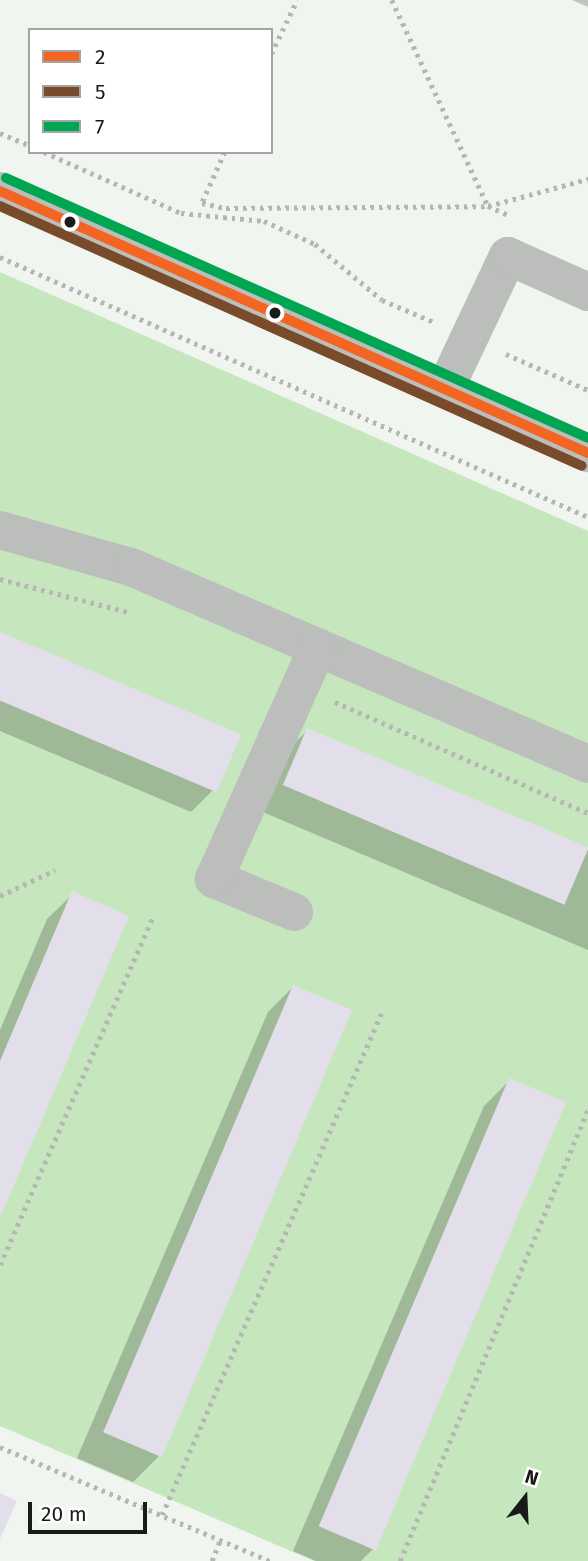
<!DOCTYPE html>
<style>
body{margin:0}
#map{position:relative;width:588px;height:1561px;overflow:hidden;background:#f0f5ef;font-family:"Fira Sans",sans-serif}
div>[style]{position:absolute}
.green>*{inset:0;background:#c6e6be}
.shadow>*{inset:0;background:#0003}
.building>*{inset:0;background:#e3dfea;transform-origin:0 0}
.path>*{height:4.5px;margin-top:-2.25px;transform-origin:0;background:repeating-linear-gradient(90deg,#b5b7b5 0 3.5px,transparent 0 8.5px)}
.minor>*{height:38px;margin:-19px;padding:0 19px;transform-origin:19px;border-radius:19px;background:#bcbebb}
.bus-1>*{height:10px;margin:-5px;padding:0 5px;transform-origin:5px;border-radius:5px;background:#f26522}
.bus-2>*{height:10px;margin:-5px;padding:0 5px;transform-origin:5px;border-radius:5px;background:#7a4b2a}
.bus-3>*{height:10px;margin:-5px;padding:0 5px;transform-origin:5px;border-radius:5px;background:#00a651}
.dots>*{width:19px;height:19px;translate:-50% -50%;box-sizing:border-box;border:4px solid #fff;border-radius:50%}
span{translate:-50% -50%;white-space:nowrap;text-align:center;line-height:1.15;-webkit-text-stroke:6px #fff;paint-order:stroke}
.legend{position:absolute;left:28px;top:28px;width:245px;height:126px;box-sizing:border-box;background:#fff;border:2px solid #a3a4a3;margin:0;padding:9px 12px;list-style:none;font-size:21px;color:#181b18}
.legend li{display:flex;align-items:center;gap:14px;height:35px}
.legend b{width:35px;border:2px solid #a3a4a3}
.north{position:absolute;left:490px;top:1463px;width:70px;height:70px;-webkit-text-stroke:5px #fff;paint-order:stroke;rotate:18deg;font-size:19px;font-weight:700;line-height:28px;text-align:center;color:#181b18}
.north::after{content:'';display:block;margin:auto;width:24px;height:32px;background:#181b18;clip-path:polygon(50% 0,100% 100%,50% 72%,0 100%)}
.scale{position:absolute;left:28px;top:1502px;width:119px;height:32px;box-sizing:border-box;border:4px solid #181b18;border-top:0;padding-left:9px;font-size:21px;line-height:24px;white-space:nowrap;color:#181b18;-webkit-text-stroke:5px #fff;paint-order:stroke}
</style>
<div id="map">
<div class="green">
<div style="clip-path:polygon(0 272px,588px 531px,588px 1561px,314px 1561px,0 1426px)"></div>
</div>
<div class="shadow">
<div style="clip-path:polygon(572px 0,588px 0,588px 7px)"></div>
<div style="clip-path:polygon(0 634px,216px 787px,191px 812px,0 731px)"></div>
<div style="clip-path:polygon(308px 730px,588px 850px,588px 950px,258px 810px,282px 755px)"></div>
<div style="clip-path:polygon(73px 894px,0 1214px,0 1030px,47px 919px)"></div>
<div style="clip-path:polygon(293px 987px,159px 1456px,133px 1482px,77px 1458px,268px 1012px)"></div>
<div style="clip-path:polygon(510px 1080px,373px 1549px,361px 1561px,316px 1561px,293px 1551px,484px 1106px)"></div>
</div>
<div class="building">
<div style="left:0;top:632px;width:262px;height:63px;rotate:23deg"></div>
<div style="left:307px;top:728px;width:306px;height:62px;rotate:23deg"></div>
<div style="clip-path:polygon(72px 891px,129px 916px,0 1218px,0 1061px)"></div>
<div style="left:293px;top:985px;width:64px;height:486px;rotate:23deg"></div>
<div style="left:509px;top:1078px;width:62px;height:487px;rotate:23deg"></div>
<div style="clip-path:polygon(0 1493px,17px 1501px,0 1539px)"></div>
</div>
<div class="path">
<div style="left:392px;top:0;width:227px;rotate:65deg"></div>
<div style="left:488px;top:206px;width:24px;rotate:24deg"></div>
<div style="left:271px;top:54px;width:60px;rotate:-64.3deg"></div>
<div style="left:0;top:133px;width:33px;rotate:23deg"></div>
<div style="left:44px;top:152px;width:150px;rotate:24deg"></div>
<div style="left:181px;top:213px;width:83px;rotate:5.5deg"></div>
<div style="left:264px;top:221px;width:56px;rotate:24.3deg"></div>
<div style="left:315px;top:244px;width:87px;rotate:39.9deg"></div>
<div style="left:382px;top:300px;width:56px;rotate:22.9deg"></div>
<div style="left:225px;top:152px;width:56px;rotate:114.3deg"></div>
<div style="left:202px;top:203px;width:25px;rotate:12deg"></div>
<div style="left:226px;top:208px;width:262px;rotate:-0.4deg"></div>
<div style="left:488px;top:206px;width:104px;rotate:-15.1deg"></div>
<div style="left:0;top:257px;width:643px;rotate:23.85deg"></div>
<div style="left:506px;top:354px;width:90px;rotate:23.7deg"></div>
<div style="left:0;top:579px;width:132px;rotate:14.5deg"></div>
<div style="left:335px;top:702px;width:276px;rotate:23.7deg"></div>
<div style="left:0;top:896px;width:61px;rotate:-25.3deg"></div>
<div style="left:0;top:1265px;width:383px;rotate:-66.3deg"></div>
<div style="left:0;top:1447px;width:293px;rotate:22.9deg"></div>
<div style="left:162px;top:1515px;width:549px;rotate:-66.38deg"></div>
<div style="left:212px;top:1561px;width:22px;rotate:-69deg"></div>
<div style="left:400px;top:1561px;width:490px;rotate:-67.4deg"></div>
</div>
<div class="minor">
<div style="left:0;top:191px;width:644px;rotate:24.02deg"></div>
<div style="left:445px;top:389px;width:147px;rotate:-64.7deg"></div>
<div style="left:508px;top:256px;width:88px;rotate:24.2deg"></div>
<div style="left:0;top:530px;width:136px;rotate:15.8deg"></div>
<div style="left:131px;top:567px;width:498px;rotate:23.3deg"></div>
<div style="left:294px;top:912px;width:87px;rotate:-157.6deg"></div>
<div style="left:214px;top:879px;width:254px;rotate:-65.9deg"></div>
</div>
<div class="bus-1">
<div style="left:0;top:191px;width:644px;rotate:24.02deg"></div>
</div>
<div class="bus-2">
<div style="left:0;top:206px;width:637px;rotate:24.07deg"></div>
</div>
<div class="bus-3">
<div style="left:6px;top:178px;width:637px;rotate:24.07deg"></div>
</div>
<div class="dots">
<div style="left:70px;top:222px;background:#181b18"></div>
<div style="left:275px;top:313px;background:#181b18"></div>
</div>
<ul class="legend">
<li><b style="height:9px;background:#f26522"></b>2</li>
<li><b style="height:9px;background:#7a4b2a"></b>5</li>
<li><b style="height:9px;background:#00a651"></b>7</li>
</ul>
<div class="north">N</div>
<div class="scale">20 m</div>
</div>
